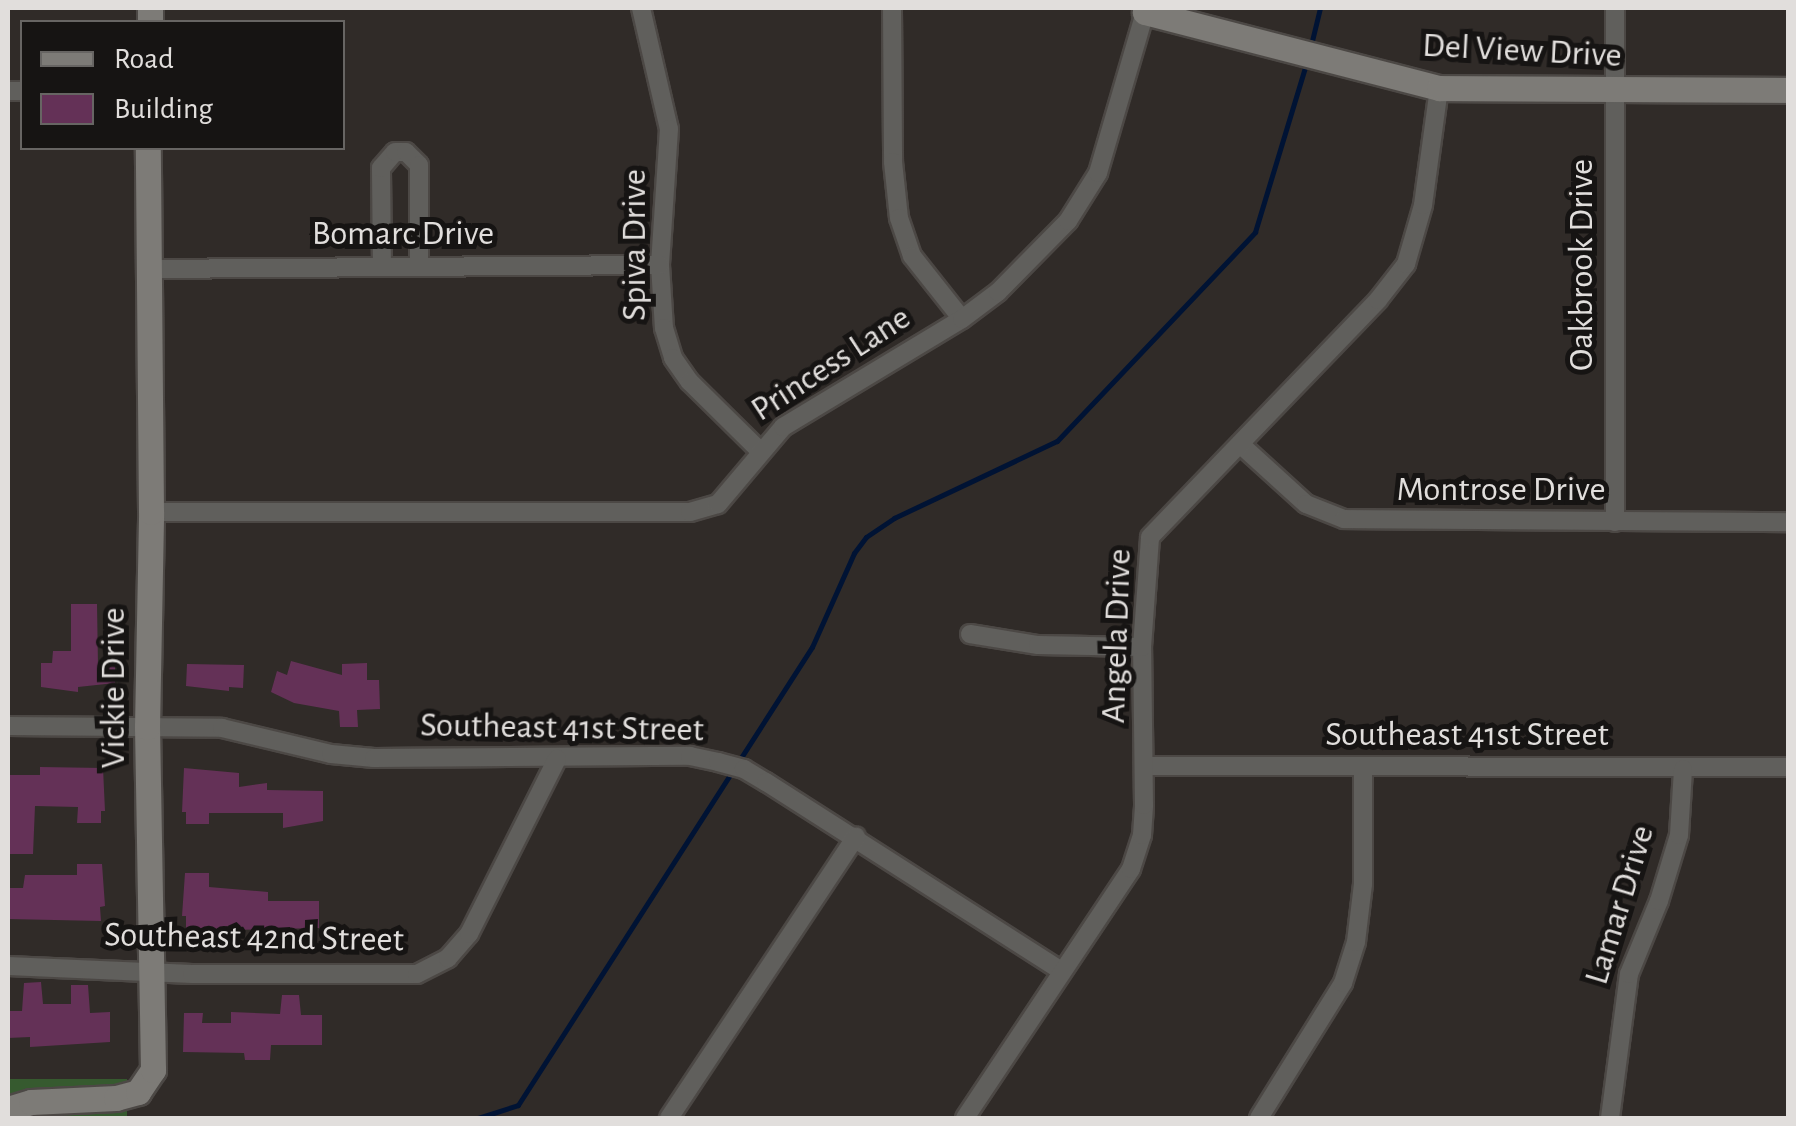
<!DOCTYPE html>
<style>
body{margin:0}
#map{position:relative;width:1796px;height:1126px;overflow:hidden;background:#302b28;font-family:"Alegreya Sans",sans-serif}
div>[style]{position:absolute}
.green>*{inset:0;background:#365a2f;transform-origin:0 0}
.stream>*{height:5px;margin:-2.5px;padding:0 2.5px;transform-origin:2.5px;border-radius:2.5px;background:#001334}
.building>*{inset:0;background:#643157}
.roads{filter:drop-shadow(2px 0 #4c4845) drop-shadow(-2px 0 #4c4845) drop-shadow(0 2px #4c4845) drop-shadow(0 -2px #4c4845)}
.street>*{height:18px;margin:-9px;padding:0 9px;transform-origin:9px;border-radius:9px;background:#605f5c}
.secondary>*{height:25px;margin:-12.5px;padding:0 12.5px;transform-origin:12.5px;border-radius:12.5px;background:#7d7b77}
span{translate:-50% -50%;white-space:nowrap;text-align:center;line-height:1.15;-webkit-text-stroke:10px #161413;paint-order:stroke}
.street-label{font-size:35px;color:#e1dedc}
.frame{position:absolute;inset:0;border:10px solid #e1dedc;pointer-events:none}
.legend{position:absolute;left:20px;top:20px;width:325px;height:130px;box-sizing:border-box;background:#161413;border:2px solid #676563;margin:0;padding:12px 18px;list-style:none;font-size:30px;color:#e1dedc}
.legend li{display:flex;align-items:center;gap:20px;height:50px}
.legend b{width:50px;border:2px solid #676563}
</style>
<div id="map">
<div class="green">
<div style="left:8px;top:1079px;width:119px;height:39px"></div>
</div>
<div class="stream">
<div style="left:1310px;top:49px;width:42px;rotate:-76.3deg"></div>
<div style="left:108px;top:1118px;width:4px"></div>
<div style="left:478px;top:1118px;width:42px;rotate:-18deg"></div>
<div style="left:518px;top:1105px;width:544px;rotate:-57.3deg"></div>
<div style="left:812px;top:647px;width:103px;rotate:-65.9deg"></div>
<div style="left:854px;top:553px;width:20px;rotate:-53deg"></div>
<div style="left:866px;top:537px;width:34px;rotate:-34deg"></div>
<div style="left:894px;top:518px;width:180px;rotate:-25.3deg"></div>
<div style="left:1057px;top:441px;width:288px;rotate:-46.5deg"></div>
<div style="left:1255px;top:232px;width:176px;rotate:-73.1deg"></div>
</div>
<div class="building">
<div style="clip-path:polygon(71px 604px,97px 604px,98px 666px,115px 666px,115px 683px,78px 687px,78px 692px,41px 687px,41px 663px,52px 663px,53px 651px,71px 651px)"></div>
<div style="clip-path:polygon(291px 661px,342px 675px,342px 664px,367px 663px,367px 680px,379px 680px,380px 709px,357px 710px,358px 727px,340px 727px,339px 711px,294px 703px,271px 692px,277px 671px,287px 675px)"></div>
<div style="clip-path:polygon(187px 664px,244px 665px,243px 688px,229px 687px,229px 691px,186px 686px)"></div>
<div style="clip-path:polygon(40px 767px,103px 768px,105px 811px,101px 811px,101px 823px,77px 823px,78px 807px,35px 806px,33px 854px,8px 854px,8px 775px,40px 775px)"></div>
<div style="clip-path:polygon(184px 768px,239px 773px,239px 787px,267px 783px,267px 790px,323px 791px,323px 821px,283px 828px,283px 813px,209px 813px,209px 824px,186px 824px,186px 812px,182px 812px)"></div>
<div style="clip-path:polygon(77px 864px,102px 864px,105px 906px,100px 907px,101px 921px,8px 919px,8px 888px,23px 888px,25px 875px,77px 875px)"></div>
<div style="clip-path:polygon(185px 873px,209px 873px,209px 887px,268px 892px,268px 901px,319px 901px,319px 928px,186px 931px,186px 916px,182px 916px)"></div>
<div style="clip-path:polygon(41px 982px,43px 1004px,71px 1004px,71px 985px,88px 985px,90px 1013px,110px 1012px,110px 1042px,30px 1047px,30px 1037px,8px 1038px,8px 1011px,22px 1011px,24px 983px)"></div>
<div style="clip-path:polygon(282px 995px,299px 995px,301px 1015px,322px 1015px,322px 1045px,271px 1045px,270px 1060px,245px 1060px,244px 1053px,183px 1052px,184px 1013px,203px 1013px,202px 1023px,231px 1023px,231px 1012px,280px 1014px)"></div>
</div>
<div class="roads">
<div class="street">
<div style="left:641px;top:8px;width:124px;rotate:77deg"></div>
<div style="left:669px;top:129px;width:136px;rotate:93.8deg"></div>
<div style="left:660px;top:265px;width:63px;rotate:86.4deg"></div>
<div style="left:664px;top:328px;width:31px;rotate:73deg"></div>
<div style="left:673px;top:358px;width:29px;rotate:55deg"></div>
<div style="left:690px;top:382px;width:97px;rotate:44.6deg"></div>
<div style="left:892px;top:8px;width:154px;rotate:89.6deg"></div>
<div style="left:893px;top:162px;width:56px;rotate:83.9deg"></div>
<div style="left:899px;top:218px;width:40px;rotate:71.1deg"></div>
<div style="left:912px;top:256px;width:80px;rotate:51.6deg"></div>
<div style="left:8px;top:91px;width:14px"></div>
<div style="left:382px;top:266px;width:98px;rotate:-90.6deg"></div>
<div style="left:381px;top:168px;width:21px;rotate:-49deg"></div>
<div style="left:395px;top:152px;width:11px"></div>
<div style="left:406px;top:152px;width:18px;rotate:45deg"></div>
<div style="left:419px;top:165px;width:101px;rotate:90deg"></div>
<div style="left:147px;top:269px;width:513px;rotate:-0.45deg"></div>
<div style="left:1240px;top:444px;width:89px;rotate:42.3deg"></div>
<div style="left:1306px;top:504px;width:41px;rotate:21.5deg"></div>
<div style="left:1344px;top:519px;width:444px;rotate:0.4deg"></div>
<div style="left:151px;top:512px;width:539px"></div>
<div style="left:690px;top:512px;width:29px;rotate:-16deg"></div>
<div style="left:718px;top:504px;width:101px;rotate:-49.8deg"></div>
<div style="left:783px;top:427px;width:209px;rotate:-31.1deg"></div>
<div style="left:962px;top:319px;width:45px;rotate:-36.9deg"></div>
<div style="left:998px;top:292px;width:100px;rotate:-45.4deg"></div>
<div style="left:1068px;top:221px;width:57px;rotate:-58deg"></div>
<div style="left:1098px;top:173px;width:168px;rotate:-73.7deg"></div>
<div style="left:1615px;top:522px;width:514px;rotate:-90deg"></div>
<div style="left:970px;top:634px;width:69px;rotate:9.2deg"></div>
<div style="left:1038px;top:645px;width:104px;rotate:1.1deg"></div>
<div style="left:8px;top:726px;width:214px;rotate:0.5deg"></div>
<div style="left:222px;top:728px;width:112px;rotate:13.4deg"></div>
<div style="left:331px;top:754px;width:43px;rotate:5.3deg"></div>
<div style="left:374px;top:758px;width:316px;rotate:-0.4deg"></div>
<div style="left:690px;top:756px;width:29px;rotate:12deg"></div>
<div style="left:718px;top:762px;width:27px;rotate:15deg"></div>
<div style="left:744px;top:769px;width:26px;rotate:31deg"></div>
<div style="left:766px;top:782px;width:349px;rotate:32.6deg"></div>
<div style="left:1146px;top:766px;width:642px;rotate:0.09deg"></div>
<div style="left:8px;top:966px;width:184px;rotate:2.5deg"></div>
<div style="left:192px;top:974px;width:225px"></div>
<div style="left:417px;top:974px;width:35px;rotate:-27deg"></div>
<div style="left:448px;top:958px;width:32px;rotate:-49deg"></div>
<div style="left:469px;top:934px;width:196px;rotate:-63.3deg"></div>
<div style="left:669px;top:1118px;width:338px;rotate:-56.4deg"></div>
<div style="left:965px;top:1118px;width:299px;rotate:-56.3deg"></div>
<div style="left:1131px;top:869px;width:36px;rotate:-72deg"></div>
<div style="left:1142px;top:835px;width:30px;rotate:-86deg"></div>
<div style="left:1144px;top:805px;width:158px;rotate:-90.7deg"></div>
<div style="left:1142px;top:647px;width:110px;rotate:-85.8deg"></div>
<div style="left:1150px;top:537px;width:329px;rotate:-46.1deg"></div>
<div style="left:1378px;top:300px;width:46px;rotate:-52.1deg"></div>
<div style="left:1406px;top:264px;width:61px;rotate:-73.9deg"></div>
<div style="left:1423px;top:205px;width:118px;rotate:-82.2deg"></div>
<div style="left:1259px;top:1118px;width:159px;rotate:-58.1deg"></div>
<div style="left:1343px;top:983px;width:43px;rotate:-72.4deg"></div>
<div style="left:1356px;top:942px;width:58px;rotate:-83.1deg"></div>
<div style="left:1363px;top:884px;width:117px;rotate:-90deg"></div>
<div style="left:1610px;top:1118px;width:145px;rotate:-82.5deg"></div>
<div style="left:1629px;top:974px;width:79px;rotate:-67.7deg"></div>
<div style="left:1659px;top:901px;width:69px;rotate:-73.1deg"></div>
<div style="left:1679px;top:835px;width:66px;rotate:-86.5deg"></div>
</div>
<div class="secondary">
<div style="left:1145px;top:8px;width:4px;rotate:90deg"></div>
<div style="left:1145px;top:12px;width:304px;rotate:14.5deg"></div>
<div style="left:1439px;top:88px;width:349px;rotate:0.3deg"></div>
<div style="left:150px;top:22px;width:14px;rotate:-90deg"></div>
<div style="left:8px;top:1109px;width:24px;rotate:-17deg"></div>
<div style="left:31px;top:1102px;width:85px;rotate:-2.7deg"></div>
<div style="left:116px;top:1098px;width:23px;rotate:-15deg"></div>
<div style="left:138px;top:1092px;width:27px;rotate:-56deg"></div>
<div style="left:153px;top:1070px;width:343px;rotate:-91deg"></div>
<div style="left:147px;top:727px;width:215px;rotate:-88.9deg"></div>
<div style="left:151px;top:512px;width:364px;rotate:-90.5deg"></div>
</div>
</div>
<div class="street-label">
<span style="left:1522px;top:51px;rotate:3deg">Del View Drive</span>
<span style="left:403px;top:234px">Bomarc Drive</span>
<span style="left:635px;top:245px;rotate:-90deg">Spiva Drive</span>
<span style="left:1582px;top:265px;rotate:-90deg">Oakbrook Drive</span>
<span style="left:831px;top:364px;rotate:-33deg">Princess Lane</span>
<span style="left:1501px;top:490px">Montrose Drive</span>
<span style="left:1117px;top:636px;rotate:-88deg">Angela Drive</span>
<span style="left:114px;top:688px;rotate:-90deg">Vickie Drive</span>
<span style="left:562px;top:728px;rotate:1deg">Southeast 41st Street</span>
<span style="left:1467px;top:735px">Southeast 41st Street</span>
<span style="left:1620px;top:905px;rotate:-73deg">Lamar Drive</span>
<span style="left:254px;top:938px;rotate:1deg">Southeast 42nd Street</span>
</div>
<div class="frame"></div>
<ul class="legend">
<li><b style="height:12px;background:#7d7b77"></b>Road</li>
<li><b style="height:28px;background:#643157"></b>Building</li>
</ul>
</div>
